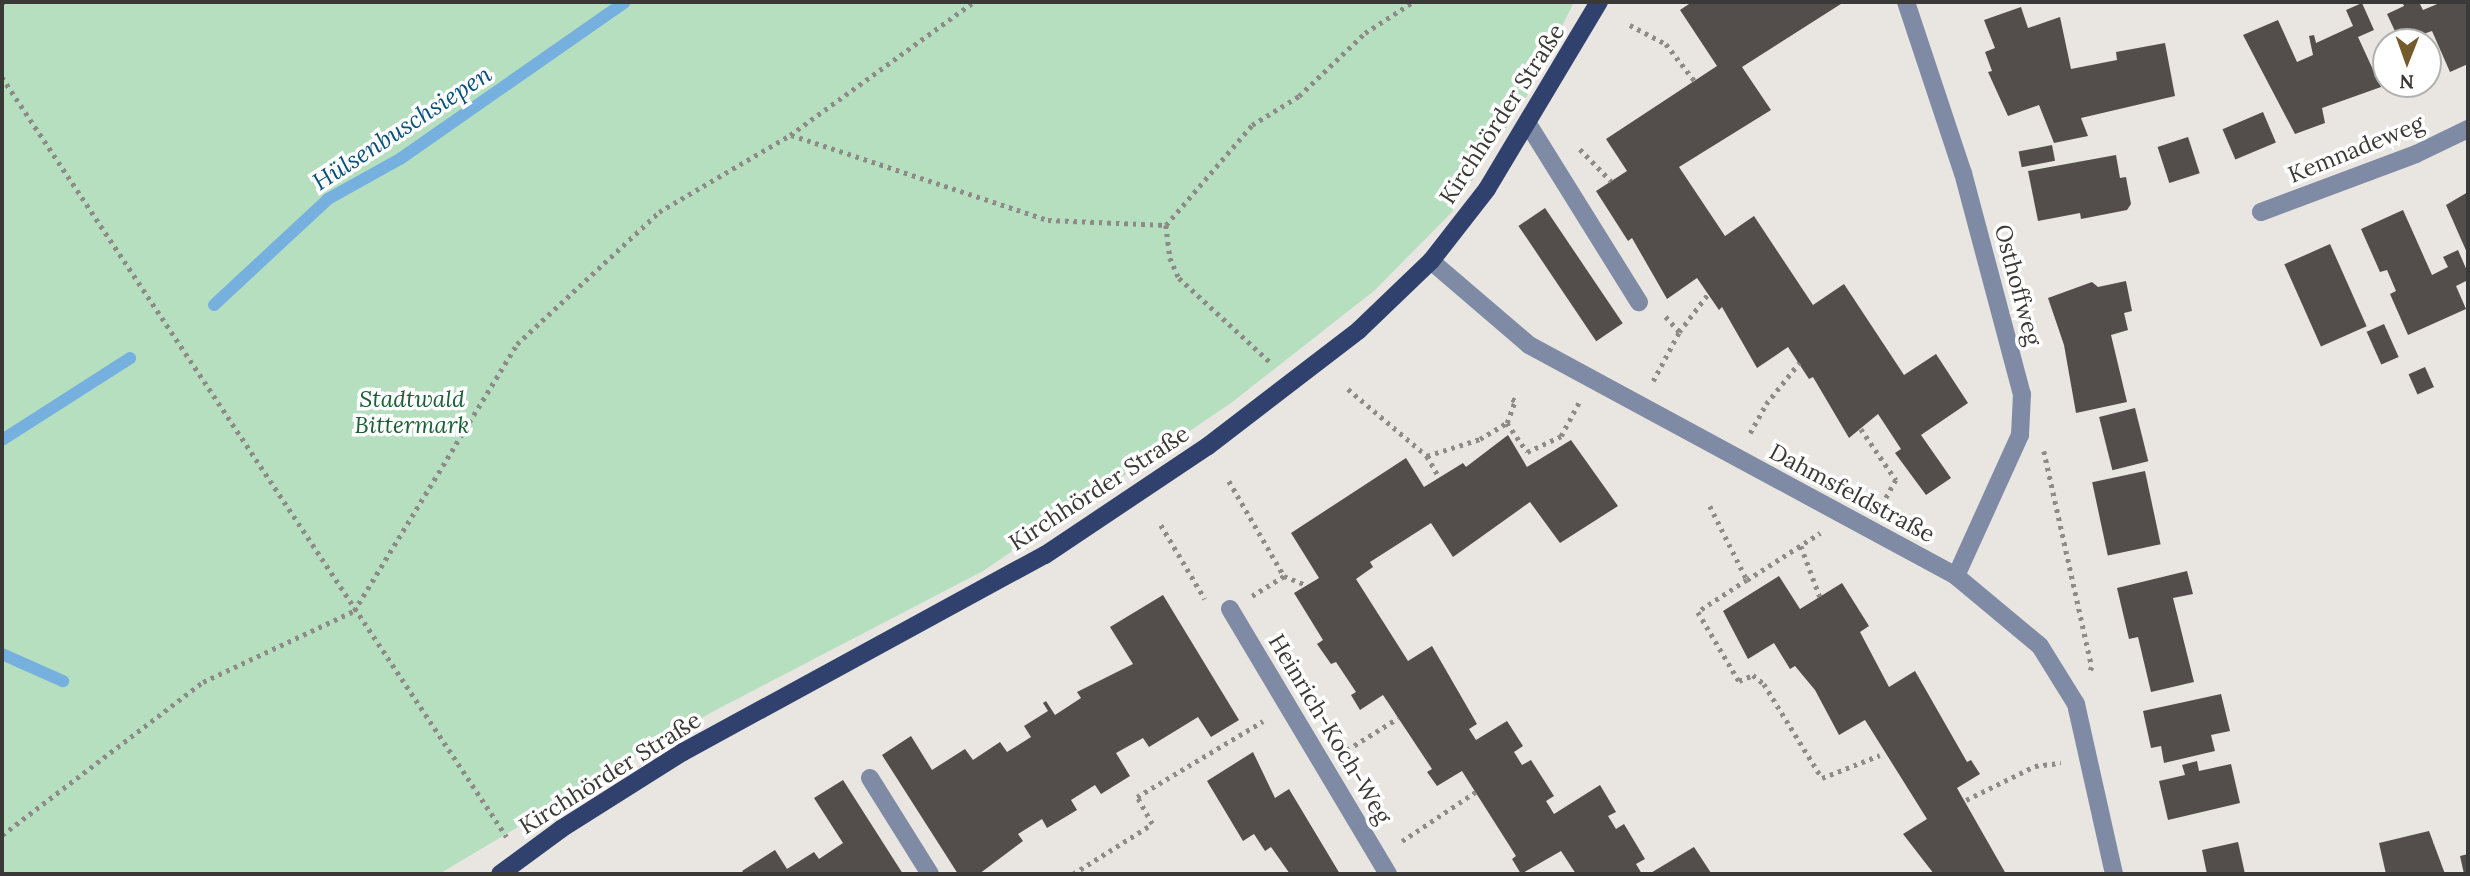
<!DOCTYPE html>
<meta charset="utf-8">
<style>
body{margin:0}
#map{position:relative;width:2470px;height:876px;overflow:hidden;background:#e9e5e0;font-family:Lora,serif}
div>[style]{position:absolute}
.green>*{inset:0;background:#b5dfbf}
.stream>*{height:12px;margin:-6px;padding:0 6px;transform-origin:6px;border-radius:6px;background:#75b0de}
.building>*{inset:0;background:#534e4b;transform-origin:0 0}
.path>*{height:4.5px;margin-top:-2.25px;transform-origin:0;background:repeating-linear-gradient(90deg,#8d8a87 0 3.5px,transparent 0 8.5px)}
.minor>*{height:18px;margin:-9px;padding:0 9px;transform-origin:9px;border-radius:9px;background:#7f8ba5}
.major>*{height:18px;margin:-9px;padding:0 9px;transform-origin:9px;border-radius:9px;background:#2f416c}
span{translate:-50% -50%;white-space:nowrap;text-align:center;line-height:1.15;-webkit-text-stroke:7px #fff;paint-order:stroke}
.street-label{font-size:23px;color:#3a3937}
.park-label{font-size:23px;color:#1b6036;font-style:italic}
.water-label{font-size:24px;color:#08517d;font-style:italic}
.frame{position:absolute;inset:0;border:4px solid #3a3937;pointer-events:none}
.north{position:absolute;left:2372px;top:28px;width:70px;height:70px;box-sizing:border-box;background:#fff;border:2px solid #b0b0af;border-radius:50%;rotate:181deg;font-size:19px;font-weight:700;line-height:28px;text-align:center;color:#3a3937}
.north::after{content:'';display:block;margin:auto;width:24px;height:32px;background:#755a2c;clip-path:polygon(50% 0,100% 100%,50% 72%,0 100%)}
</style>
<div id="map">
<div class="green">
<div style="clip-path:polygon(2px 2px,1574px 2px,1529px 93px,1451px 213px,1375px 290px,1231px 403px,983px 571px,712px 712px,439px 874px,2px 874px)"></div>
</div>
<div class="stream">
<div style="left:214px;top:305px;width:156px;rotate:-42.9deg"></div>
<div style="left:328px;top:199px;width:82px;rotate:-29.1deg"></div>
<div style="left:400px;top:159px;width:274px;rotate:-34.9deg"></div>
<div style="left:2px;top:440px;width:152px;rotate:-32.6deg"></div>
<div style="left:2px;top:654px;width:67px;rotate:23.9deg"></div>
</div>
<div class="building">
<div style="clip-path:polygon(1692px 2px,1844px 2px,1742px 67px,1771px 110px,1679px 167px,1725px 236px,1754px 216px,1813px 305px,1844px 284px,1904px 375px,1936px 354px,1968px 403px,1921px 435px,1951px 478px,1926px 495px,1895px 453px,1901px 449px,1878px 414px,1849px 438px,1813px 377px,1809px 379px,1788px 347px,1757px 368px,1722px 307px,1719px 310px,1697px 278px,1667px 299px,1632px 238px,1628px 241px,1596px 191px,1627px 171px,1606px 139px,1717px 66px,1680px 10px)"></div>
<div style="clip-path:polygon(2402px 2px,2419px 2px,2423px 10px,2442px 2px,2468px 2px,2468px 64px,2450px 72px,2432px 31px,2400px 42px,2387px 14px,2404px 6px)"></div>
<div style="clip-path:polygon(2362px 3px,2374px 30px,2358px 37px,2381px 87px,2322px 108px,2325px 123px,2295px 134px,2243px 35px,2278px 20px,2297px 62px,2313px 55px,2309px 36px,2314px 35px,2316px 43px,2353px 26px,2346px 10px)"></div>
<div style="clip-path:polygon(2021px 7px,2028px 28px,2060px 17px,2071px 69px,2117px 60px,2116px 52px,2165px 43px,2175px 96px,2081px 118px,2088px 136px,2054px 143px,2039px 105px,2008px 116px,1988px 72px,1992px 71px,1985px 52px,1995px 48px,1984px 20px)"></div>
<div style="left:2263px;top:112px;width:33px;height:44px;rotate:67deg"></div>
<div style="left:2188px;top:137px;width:38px;height:32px;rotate:72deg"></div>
<div style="left:2052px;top:145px;width:16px;height:34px;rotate:79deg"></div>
<div style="clip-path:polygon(2116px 155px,2120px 178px,2126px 177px,2131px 204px,2127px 210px,2081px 219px,2080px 213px,2038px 221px,2028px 171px)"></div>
<div style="clip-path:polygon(2468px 192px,2468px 255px,2446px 205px)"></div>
<div style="left:1545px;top:208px;width:139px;height:32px;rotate:56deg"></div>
<div style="clip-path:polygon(2403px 210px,2432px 275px,2448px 267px,2443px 257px,2458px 250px,2468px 273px,2468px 280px,2456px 286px,2466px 309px,2408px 335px,2390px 294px,2396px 291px,2387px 270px,2380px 272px,2361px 229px)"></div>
<div style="left:2330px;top:244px;width:90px;height:50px;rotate:66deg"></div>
<div style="clip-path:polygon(2126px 281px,2132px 311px,2124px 313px,2128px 330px,2111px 335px,2127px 402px,2076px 413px,2064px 345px,2048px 298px,2092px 282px,2098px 287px)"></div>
<div style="left:2384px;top:324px;width:36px;height:19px;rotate:66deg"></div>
<div style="left:2425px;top:367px;width:22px;height:18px;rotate:66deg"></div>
<div style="left:2135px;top:408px;width:55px;height:37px;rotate:76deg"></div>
<div style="clip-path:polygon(1508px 435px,1527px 467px,1571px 440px,1618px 506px,1560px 543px,1530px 502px,1453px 557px,1431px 523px,1370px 562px,1373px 567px,1356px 579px,1408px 661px,1432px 646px,1477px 724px,1469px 729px,1476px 740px,1507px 721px,1523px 746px,1514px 752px,1522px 765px,1531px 760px,1554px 796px,1546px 801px,1554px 814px,1600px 785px,1616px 812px,1608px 816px,1616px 829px,1624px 824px,1645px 859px,1636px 864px,1642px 874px,1576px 874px,1561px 851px,1521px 874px,1512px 859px,1516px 856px,1462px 771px,1437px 786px,1427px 772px,1432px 769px,1383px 695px,1360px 710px,1351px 695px,1356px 692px,1336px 662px,1331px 664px,1317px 644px,1323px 640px,1294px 593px,1319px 578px,1291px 533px,1406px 458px,1424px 487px,1463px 463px,1466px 467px)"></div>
<div style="left:2145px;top:471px;width:75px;height:54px;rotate:78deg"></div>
<div style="clip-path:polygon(2187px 571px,2193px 594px,2173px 598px,2194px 682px,2151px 692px,2138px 637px,2129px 639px,2117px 588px)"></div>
<div style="clip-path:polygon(1779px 576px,1800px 609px,1842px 583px,1869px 626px,1860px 632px,1889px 687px,1915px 671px,1967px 762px,1971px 760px,1980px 774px,1957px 788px,2006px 874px,1934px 874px,1903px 834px,1927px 819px,1865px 720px,1839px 735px,1815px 690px,1795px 666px,1790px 669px,1774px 643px,1748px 659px,1723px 611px)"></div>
<div style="clip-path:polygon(1163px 595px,1239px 720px,1211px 737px,1198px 717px,1149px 747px,1143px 738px,1116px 753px,1130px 776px,1101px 794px,1095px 785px,1071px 800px,1077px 810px,1047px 828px,1042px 819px,1018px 834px,1023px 841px,979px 874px,958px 874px,882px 755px,911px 736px,932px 770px,965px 749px,973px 760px,1000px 742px,1007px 752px,1031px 737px,1024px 726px,1048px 711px,1043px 703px,1046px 701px,1055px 715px,1081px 698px,1077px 692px,1133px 664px,1110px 627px)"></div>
<div style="clip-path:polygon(2221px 694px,2230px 731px,2211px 735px,2215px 751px,2164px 763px,2161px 746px,2151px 748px,2143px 711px)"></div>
<div style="clip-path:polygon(1253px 752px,1275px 798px,1289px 789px,1340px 874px,1290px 874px,1271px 847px,1265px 851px,1254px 834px,1243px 841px,1207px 781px)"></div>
<div style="clip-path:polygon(2197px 761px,2199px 771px,2231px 764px,2240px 803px,2168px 820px,2159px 781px,2185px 775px,2182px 765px)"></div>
<div style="clip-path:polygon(843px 780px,903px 874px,745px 874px,742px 871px,775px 850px,787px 869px,814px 852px,819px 859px,843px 843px,814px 798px)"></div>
<div style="clip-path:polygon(2429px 831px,2445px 874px,2386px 874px,2379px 843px)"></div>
<div style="clip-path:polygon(2238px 842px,2245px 874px,2207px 874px,2202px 850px)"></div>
<div style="clip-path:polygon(1694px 847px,1711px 873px,1649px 874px)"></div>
<div style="clip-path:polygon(2468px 854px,2468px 874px,2464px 874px,2460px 856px)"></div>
</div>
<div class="path">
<div style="left:2px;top:3px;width:2px;rotate:-27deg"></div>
<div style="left:1630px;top:25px;width:41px;rotate:27.8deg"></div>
<div style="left:1666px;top:44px;width:46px;rotate:52.1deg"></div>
<div style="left:2px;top:77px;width:912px;rotate:56.4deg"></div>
<div style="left:791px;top:135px;width:271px;rotate:18.3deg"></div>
<div style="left:1048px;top:220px;width:118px;rotate:2.4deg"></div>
<div style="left:1166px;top:225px;width:33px;rotate:83deg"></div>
<div style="left:1170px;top:258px;width:22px;rotate:66deg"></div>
<div style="left:1179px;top:278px;width:125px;rotate:42.7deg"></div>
<div style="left:1580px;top:149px;width:45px;rotate:45.9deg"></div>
<div style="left:1166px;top:225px;width:132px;rotate:-49.3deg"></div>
<div style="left:1252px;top:125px;width:55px;rotate:-31.7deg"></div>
<div style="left:1299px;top:96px;width:91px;rotate:-43.7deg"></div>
<div style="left:1365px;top:33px;width:57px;rotate:-32.9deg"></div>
<div style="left:1679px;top:332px;width:48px;rotate:-52.7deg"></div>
<div style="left:1653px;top:381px;width:55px;rotate:-62deg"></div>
<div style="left:1679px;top:332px;width:25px;rotate:-132deg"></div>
<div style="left:1348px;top:389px;width:104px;rotate:40.3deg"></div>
<div style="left:1427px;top:456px;width:56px;rotate:-17.8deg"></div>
<div style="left:1480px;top:439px;width:31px;rotate:-31deg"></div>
<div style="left:1507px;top:423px;width:35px;rotate:55deg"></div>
<div style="left:1527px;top:452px;width:38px;rotate:-25deg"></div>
<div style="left:1561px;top:436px;width:38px;rotate:-62deg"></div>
<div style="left:1507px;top:423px;width:23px;rotate:-70deg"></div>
<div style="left:1515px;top:401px;width:4px;rotate:-153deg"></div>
<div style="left:1861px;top:429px;width:62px;rotate:55.5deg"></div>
<div style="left:1896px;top:480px;width:29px;rotate:119deg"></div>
<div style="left:1750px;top:433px;width:33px;rotate:-61deg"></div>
<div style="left:1766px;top:404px;width:53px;rotate:-51.2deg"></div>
<div style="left:2044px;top:451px;width:221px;rotate:77.5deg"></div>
<div style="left:2092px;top:667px;width:8px;rotate:113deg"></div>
<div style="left:1427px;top:456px;width:24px;rotate:60deg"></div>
<div style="left:1229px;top:481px;width:110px;rotate:59.9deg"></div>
<div style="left:1284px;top:576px;width:24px;rotate:22deg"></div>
<div style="left:1710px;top:506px;width:83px;rotate:63.4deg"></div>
<div style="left:1747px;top:580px;width:59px;rotate:146.9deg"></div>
<div style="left:1698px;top:612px;width:80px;rotate:59.3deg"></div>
<div style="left:1739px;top:681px;width:15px;rotate:-23deg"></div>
<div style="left:1753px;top:675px;width:14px;rotate:39deg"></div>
<div style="left:1764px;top:684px;width:110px;rotate:58.3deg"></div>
<div style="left:1822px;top:778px;width:62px;rotate:-21.6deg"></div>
<div style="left:1161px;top:525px;width:86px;rotate:59.3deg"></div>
<div style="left:1801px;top:546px;width:54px;rotate:69.6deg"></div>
<div style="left:1747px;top:580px;width:87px;rotate:-32.8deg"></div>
<div style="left:1252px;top:596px;width:38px;rotate:-32deg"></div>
<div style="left:1347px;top:750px;width:60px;rotate:-32.1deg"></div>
<div style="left:1966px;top:800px;width:77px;rotate:-26.2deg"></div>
<div style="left:2035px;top:766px;width:26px;rotate:-7deg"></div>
<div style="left:2px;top:835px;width:253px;rotate:-37.3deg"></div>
<div style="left:203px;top:682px;width:167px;rotate:-25.2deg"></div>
<div style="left:354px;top:611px;width:313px;rotate:-58.6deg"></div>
<div style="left:517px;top:344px;width:194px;rotate:-42.9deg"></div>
<div style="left:659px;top:212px;width:152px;rotate:-30.4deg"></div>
<div style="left:790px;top:135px;width:227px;rotate:-35.9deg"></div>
<div style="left:1402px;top:841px;width:90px;rotate:-33.7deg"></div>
<div style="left:1073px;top:874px;width:93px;rotate:-32.3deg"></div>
<div style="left:1152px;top:824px;width:31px;rotate:-119deg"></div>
<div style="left:1137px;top:797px;width:147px;rotate:-31.1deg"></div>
</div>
<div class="minor">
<div style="left:1906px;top:2px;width:180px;rotate:71.6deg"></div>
<div style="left:1963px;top:173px;width:229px;rotate:75.1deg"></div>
<div style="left:2022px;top:394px;width:41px;rotate:92.8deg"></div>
<div style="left:2020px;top:435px;width:155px;rotate:114.4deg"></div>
<div style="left:1528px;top:124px;width:210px;rotate:58.1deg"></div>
<div style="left:2261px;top:212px;width:165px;rotate:-20.5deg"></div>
<div style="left:2416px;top:154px;width:58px;rotate:-25.7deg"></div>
<div style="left:1431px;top:261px;width:129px;rotate:40.6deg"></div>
<div style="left:1529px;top:345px;width:485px;rotate:28.4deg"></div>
<div style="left:1956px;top:576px;width:109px;rotate:39.8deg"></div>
<div style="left:2040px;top:646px;width:68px;rotate:58.2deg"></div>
<div style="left:2076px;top:704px;width:174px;rotate:77.4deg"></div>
<div style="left:1230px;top:609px;width:309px;rotate:59.2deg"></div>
<div style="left:870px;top:778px;width:113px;rotate:58deg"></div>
</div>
<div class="major">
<div style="left:500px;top:874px;width:76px;rotate:-36.4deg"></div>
<div style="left:561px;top:829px;width:144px;rotate:-32.3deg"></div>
<div style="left:683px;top:752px;width:412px;rotate:-28.6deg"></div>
<div style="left:1045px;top:555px;width:196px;rotate:-33.8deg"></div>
<div style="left:1208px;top:446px;width:190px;rotate:-37.5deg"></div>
<div style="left:1359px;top:330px;width:100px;rotate:-43.8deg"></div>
<div style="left:1431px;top:261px;width:91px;rotate:-52.1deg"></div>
<div style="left:1487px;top:189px;width:218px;rotate:-59.1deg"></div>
</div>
<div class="street-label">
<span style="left:1502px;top:114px;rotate:-57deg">Kirchhörder Straße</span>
<span style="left:2356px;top:149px;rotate:-22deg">Kemnadeweg</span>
<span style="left:2018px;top:285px;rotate:75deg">Osthoffweg</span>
<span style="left:1099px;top:488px;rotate:-33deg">Kirchhörder Straße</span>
<span style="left:1852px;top:493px;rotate:28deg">Dahmsfeldstraße</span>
<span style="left:1330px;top:729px;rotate:59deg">Heinrich-Koch-Weg</span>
<span style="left:610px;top:773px;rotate:-32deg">Kirchhörder Straße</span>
</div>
<div class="park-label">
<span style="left:412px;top:412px">Stadtwald<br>Bittermark</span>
</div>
<div class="water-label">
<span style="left:402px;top:128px;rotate:-33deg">Hülsenbuschsiepen</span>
</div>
<div class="frame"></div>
<div class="north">N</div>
</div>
